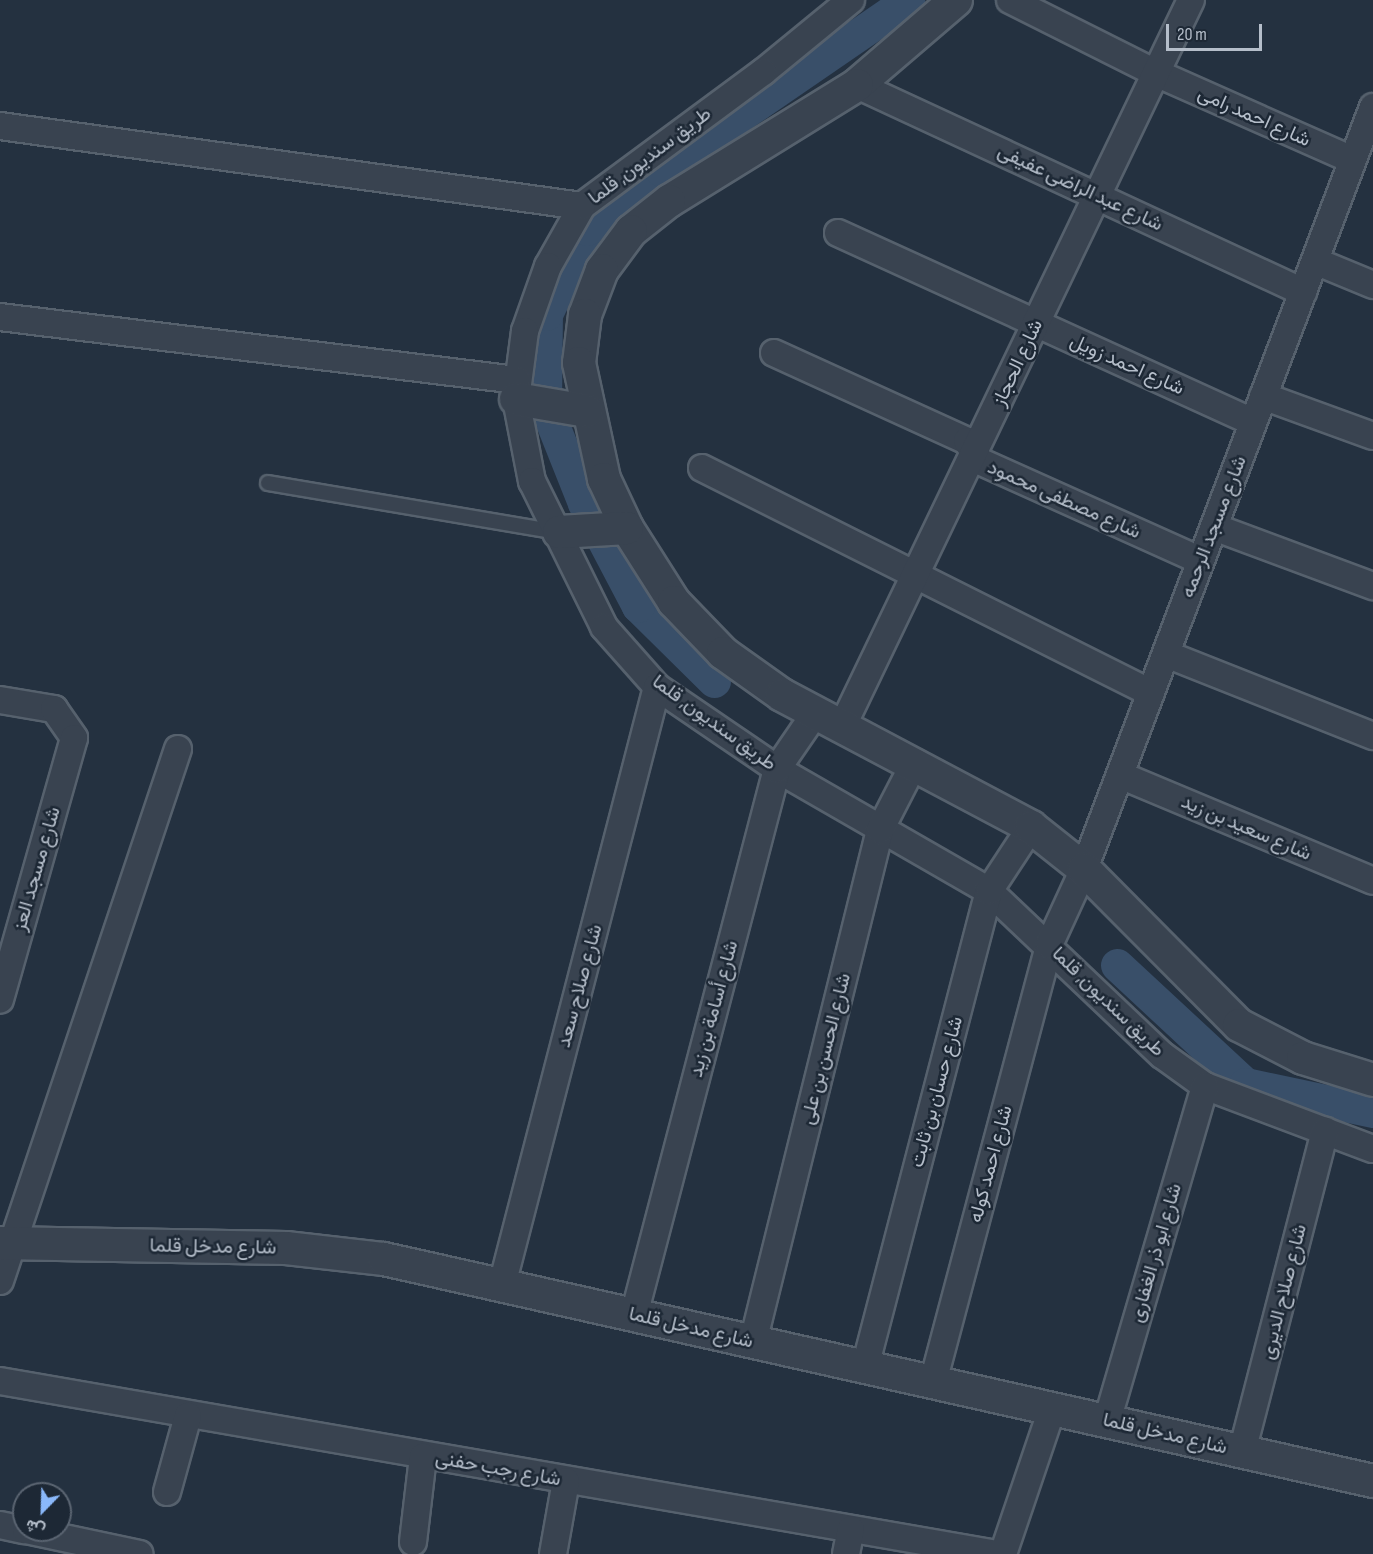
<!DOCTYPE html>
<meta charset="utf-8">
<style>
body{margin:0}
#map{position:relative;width:1373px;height:1554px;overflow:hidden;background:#243140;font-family:"Sofia Sans Condensed",Vazirmatn,sans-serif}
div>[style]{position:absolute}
.canal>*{height:33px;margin:-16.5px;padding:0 16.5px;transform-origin:16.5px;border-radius:16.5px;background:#394f69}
.roads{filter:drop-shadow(2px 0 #56616d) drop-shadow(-2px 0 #56616d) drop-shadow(0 2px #56616d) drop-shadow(0 -2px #56616d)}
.service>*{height:14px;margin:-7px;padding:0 7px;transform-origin:7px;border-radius:7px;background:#394350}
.minor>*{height:26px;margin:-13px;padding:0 13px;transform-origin:13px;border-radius:13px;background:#394350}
.tertiary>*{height:32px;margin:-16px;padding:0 16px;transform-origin:16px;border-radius:16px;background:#394350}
span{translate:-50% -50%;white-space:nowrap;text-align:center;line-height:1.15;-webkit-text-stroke:5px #1d2835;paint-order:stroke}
.street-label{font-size:20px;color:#b5beca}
.north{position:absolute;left:12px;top:1482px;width:60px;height:60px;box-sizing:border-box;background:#1d2835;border:2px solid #5a6471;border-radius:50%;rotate:203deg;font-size:16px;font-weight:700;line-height:24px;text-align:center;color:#b5beca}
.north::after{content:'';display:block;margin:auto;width:21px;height:27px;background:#8ab8fa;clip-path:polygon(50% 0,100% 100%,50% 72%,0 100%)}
.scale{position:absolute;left:1166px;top:24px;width:96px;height:27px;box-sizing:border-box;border:3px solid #b5beca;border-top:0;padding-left:8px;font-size:18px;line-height:21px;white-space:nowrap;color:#b5beca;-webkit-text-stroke:4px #1d2835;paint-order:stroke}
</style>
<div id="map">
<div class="canal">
<div style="left:714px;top:681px;width:107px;rotate:-135.4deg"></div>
<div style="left:638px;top:606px;width:116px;rotate:-117.7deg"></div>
<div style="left:584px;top:503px;width:105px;rotate:-111.7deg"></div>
<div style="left:545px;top:405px;width:91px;rotate:-89.4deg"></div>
<div style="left:546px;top:314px;width:94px;rotate:-64.2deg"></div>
<div style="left:587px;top:229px;width:95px;rotate:-38.6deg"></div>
<div style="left:661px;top:170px;width:300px;rotate:-34.5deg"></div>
<div style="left:1117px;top:965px;width:175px;rotate:42.9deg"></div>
<div style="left:1245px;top:1084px;width:131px;rotate:11.9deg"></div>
</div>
<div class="roads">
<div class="service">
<div style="left:268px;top:483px;width:295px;rotate:9.6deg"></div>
</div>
<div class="minor">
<div style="left:851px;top:0;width:114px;rotate:140.7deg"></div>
<div style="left:763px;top:72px;width:225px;rotate:143.5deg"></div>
<div style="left:582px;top:206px;width:69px;rotate:119.5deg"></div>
<div style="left:548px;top:266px;width:69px;rotate:109.5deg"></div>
<div style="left:525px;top:331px;width:69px;rotate:97.5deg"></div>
<div style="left:516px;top:399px;width:84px;rotate:79deg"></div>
<div style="left:532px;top:481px;width:163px;rotate:63.7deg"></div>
<div style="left:604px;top:627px;width:80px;rotate:48.5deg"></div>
<div style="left:657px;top:687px;width:145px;rotate:34.3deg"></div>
<div style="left:777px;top:769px;width:245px;rotate:29.9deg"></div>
<div style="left:989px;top:891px;width:238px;rotate:43.5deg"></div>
<div style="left:1162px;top:1055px;width:53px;rotate:35.8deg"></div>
<div style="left:1205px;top:1086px;width:179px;rotate:20.6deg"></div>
<div style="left:1010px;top:0;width:163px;rotate:26.6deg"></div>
<div style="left:1156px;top:73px;width:214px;rotate:23.9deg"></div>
<div style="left:857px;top:85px;width:492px;rotate:24.9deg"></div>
<div style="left:0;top:126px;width:587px;rotate:7.83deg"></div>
<div style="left:838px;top:233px;width:456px;rotate:24.5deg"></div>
<div style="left:1315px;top:261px;width:63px;rotate:22.5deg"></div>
<div style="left:0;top:317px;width:521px;rotate:6.95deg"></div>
<div style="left:774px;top:353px;width:212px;rotate:24.5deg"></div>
<div style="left:967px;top:441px;width:23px;rotate:59deg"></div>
<div style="left:979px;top:461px;width:243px;rotate:24.2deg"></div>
<div style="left:1263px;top:396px;width:117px;rotate:20deg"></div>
<div style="left:702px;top:468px;width:502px;rotate:26.62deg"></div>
<div style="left:1214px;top:527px;width:170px;rotate:20.4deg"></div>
<div style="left:1166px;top:654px;width:223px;rotate:21.6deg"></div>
<div style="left:0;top:700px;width:55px;rotate:9.5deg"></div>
<div style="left:54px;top:709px;width:35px;rotate:55deg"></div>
<div style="left:74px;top:738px;width:272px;rotate:105.8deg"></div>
<div style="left:843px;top:725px;width:804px;rotate:-64.36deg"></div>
<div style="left:1120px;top:775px;width:274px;rotate:22.7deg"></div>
<div style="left:0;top:1281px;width:561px;rotate:-71.5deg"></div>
<div style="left:502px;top:1285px;width:618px;rotate:-75.47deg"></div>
<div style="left:634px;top:1315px;width:564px;rotate:-75.32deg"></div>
<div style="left:777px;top:769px;width:69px;rotate:-55.6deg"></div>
<div style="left:753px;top:1342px;width:528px;rotate:-76.07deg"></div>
<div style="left:880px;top:830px;width:76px;rotate:-62.8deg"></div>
<div style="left:865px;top:1367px;width:492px;rotate:-75.4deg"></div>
<div style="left:989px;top:891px;width:77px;rotate:-56.7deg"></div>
<div style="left:0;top:1381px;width:1012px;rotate:9.84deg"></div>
<div style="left:933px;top:1382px;width:452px;rotate:-75.1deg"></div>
<div style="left:1049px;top:945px;width:84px;rotate:-65.3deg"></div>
<div style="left:1084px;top:869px;width:815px;rotate:-69.23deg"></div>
<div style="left:1107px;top:1421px;width:349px;rotate:-73.7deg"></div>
<div style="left:1242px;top:1452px;width:332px;rotate:-75.5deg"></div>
<div style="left:167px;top:1492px;width:79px;rotate:-74.6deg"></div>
<div style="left:0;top:1525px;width:25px;rotate:12deg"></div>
<div style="left:26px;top:1530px;width:116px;rotate:11.9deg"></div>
<div style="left:413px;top:1542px;width:86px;rotate:-83.3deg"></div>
<div style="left:553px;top:1554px;width:74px;rotate:-79.9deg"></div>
<div style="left:846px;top:1554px;width:25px;rotate:-79deg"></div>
<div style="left:1003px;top:1554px;width:153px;rotate:-71.3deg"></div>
</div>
<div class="tertiary">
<div style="left:956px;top:0;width:130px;rotate:139.4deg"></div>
<div style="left:857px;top:85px;width:221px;rotate:148.3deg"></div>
<div style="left:669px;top:201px;width:48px;rotate:141.7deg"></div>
<div style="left:631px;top:231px;width:49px;rotate:126.6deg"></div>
<div style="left:602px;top:270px;width:48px;rotate:110.7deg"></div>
<div style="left:585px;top:315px;width:48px;rotate:97.1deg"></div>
<div style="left:579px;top:363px;width:119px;rotate:77.8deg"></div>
<div style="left:604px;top:479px;width:54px;rotate:64.9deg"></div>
<div style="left:627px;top:528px;width:88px;rotate:57.6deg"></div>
<div style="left:674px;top:602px;width:71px;rotate:46.1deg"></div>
<div style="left:723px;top:653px;width:72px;rotate:35.4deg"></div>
<div style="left:782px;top:695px;width:282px;rotate:27.9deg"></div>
<div style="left:1031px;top:827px;width:68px;rotate:38.4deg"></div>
<div style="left:1084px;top:869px;width:220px;rotate:45.2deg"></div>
<div style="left:1239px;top:1025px;width:72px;rotate:27.3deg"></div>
<div style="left:1303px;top:1058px;width:73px;rotate:17.4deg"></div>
<div style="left:516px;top:399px;width:72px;rotate:9.6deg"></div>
<div style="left:559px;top:532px;width:68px;rotate:-3.4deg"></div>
<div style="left:0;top:1243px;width:286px;rotate:1deg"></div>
<div style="left:286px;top:1248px;width:99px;rotate:6.4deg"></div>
<div style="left:384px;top:1259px;width:1014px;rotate:12.65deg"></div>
</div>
</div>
<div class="street-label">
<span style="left:1254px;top:117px;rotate:24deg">شارع احمد رامى</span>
<span style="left:650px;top:156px;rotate:-37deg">طريق سنديون, قلما</span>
<span style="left:1080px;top:188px;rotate:25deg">شارع عبد الراضى عفيفى</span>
<span style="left:1018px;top:363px;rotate:-65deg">شارع الحجاز</span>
<span style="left:1127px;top:365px;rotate:24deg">شارع احمد زويل</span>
<span style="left:1064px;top:500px;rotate:24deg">شارع مصطفى محمود</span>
<span style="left:1214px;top:527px;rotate:-69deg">شارع مسجد الرحمه</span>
<span style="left:714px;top:723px;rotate:36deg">طريق سنديون, قلما</span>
<span style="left:1246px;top:828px;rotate:23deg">شارع سعيد بن زيد</span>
<span style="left:37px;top:869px;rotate:-74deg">شارع مسجد العز</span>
<span style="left:580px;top:986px;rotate:-75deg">شارع صلاح سعد</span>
<span style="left:1108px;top:1002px;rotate:44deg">طريق سنديون, قلما</span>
<span style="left:714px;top:1009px;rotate:-75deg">شارع أسامة بن زيد</span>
<span style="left:826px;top:1049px;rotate:-76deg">شارع الحسن بن على</span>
<span style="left:937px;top:1092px;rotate:-75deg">شارع حسان بن ثابت</span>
<span style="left:991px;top:1164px;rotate:-75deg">شارع احمد كوله</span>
<span style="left:213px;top:1247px;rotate:1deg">شارع مدخل قلما</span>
<span style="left:1156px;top:1253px;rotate:-74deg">شارع ابو ذر الغفارى</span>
<span style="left:1284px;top:1292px;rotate:-76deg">شارع صلاح الديرى</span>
<span style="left:691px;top:1328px;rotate:13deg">شارع مدخل قلما</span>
<span style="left:1165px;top:1434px;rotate:13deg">شارع مدخل قلما</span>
<span style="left:498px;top:1469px;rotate:10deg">شارع رجب حفنى</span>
</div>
<div class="north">ش</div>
<div class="scale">20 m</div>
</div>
